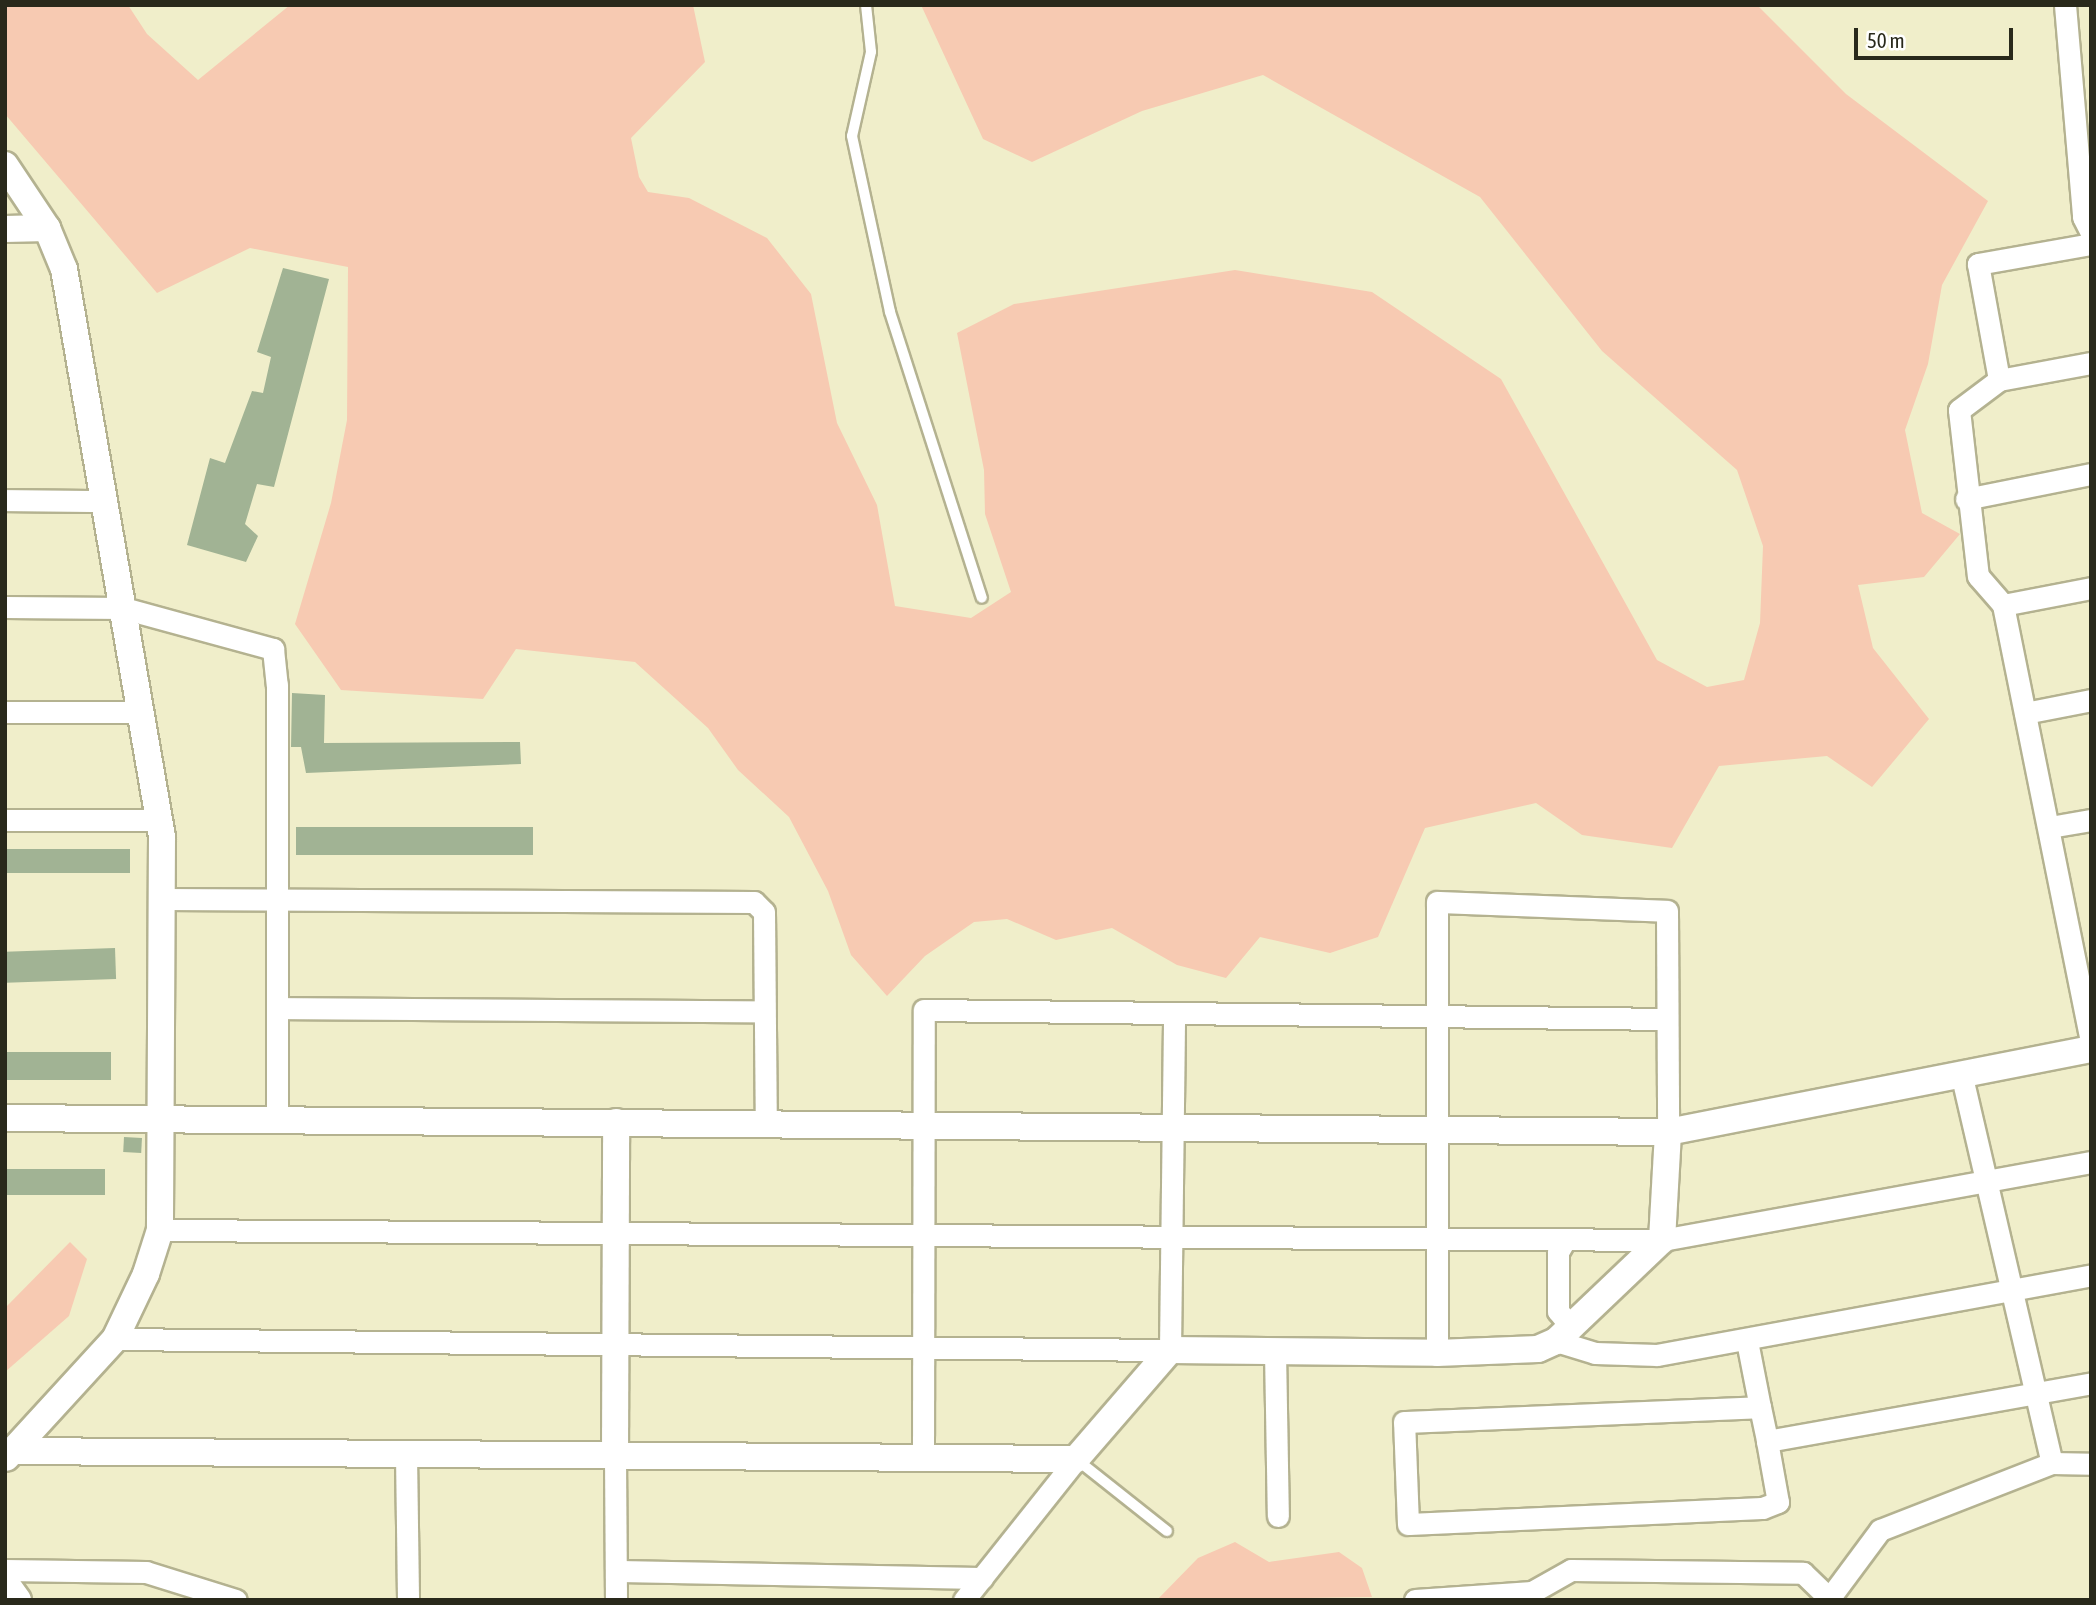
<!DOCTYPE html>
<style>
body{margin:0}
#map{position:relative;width:2096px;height:1605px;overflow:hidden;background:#f0eeca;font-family:"Asap Condensed",sans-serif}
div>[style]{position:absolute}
.green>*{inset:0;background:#f7cab2}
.building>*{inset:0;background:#a1b394;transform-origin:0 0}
.roads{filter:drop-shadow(2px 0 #b4b290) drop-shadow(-2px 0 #b4b290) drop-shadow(0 2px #b4b290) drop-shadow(0 -2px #b4b290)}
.service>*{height:10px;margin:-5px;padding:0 5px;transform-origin:5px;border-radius:5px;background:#fff}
.minor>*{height:21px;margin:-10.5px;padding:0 10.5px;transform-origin:10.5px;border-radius:10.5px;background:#fff}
.tertiary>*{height:26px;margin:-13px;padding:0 13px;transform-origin:13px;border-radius:13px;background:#fff}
span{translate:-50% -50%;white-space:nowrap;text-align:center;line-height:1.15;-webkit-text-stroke:6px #fff;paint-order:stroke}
.frame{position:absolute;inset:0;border:7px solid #29291b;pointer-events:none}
.scale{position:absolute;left:1854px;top:28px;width:159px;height:32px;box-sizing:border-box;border:4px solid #29291b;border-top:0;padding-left:9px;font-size:21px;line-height:24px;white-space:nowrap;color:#29291b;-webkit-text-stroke:5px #fff;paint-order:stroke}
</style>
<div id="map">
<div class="green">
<div style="clip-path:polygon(5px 5px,128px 5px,147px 34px,198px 80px,290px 5px,693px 5px,705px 62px,631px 138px,639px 177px,648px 192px,689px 198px,767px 238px,811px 294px,837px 423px,877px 505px,895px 606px,971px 618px,1011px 592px,985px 514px,984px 470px,957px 333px,1014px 304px,1235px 270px,1372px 292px,1501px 379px,1657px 660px,1707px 687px,1744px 680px,1760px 623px,1763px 546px,1737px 470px,1602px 351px,1480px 197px,1263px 75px,1142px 111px,1032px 162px,983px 139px,921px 5px,1757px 5px,1846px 94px,1988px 201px,1942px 285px,1928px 364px,1905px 430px,1922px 513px,1960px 534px,1924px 577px,1858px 585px,1873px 648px,1929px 719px,1872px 787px,1827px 756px,1719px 766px,1672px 848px,1582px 835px,1536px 803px,1425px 828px,1378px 937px,1330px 953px,1260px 937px,1226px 978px,1177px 965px,1112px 928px,1056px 940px,1007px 919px,974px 922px,925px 956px,887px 996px,851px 955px,828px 891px,789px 817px,738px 770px,708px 728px,635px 662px,516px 649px,483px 699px,341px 690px,295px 624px,331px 503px,347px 420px,348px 267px,250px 248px,157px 293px,5px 114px)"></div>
<div style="clip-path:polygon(70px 1242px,87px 1259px,69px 1316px,5px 1372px,5px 1308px)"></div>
<div style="clip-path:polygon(1235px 1542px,1269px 1562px,1339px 1552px,1362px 1568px,1372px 1597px,1157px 1600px,1198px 1558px)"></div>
</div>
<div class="building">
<div style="clip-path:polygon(283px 268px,329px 279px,274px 487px,257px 484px,245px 524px,258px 536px,246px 562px,187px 545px,210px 458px,225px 463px,252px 391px,263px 393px,271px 357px,257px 352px)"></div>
<div style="clip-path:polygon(292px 693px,325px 695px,324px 743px,520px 742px,521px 764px,306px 773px,301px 747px,291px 747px)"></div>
<div style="left:296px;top:827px;width:237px;height:28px"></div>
<div style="left:5px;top:849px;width:125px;height:24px"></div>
<div style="left:115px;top:948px;width:31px;height:110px;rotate:88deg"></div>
<div style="left:5px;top:1052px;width:106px;height:28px"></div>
<div style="left:124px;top:1137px;width:18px;height:15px;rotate:3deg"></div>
<div style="left:5px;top:1169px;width:100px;height:26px"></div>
</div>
<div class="roads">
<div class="service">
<div style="left:866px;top:5px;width:47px;rotate:83.9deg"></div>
<div style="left:871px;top:52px;width:86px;rotate:102.7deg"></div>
<div style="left:852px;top:136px;width:180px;rotate:77.8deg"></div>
<div style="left:890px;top:312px;width:300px;rotate:72.2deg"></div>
<div style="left:1076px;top:1459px;width:116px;rotate:38.4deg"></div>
</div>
<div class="minor">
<div style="left:2065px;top:5px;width:213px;rotate:85.1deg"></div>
<div style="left:2083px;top:217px;width:18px;rotate:63deg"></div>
<div style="left:2091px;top:244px;width:115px;rotate:170deg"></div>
<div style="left:1978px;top:264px;width:118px;rotate:79.7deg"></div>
<div style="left:1999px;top:380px;width:50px;rotate:143.1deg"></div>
<div style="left:1959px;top:410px;width:167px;rotate:83.5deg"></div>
<div style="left:1978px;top:576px;width:38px;rotate:49deg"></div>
<div style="left:2003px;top:605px;width:447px;rotate:78.6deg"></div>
<div style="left:1999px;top:380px;width:94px;rotate:-10.5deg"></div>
<div style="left:1966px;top:499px;width:127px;rotate:-11.3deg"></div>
<div style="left:5px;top:500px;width:99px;rotate:0.6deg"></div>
<div style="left:2003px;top:605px;width:90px;rotate:-10.9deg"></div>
<div style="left:5px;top:607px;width:118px;rotate:0.5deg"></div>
<div style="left:123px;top:608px;width:156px;rotate:15.3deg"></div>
<div style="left:273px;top:649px;width:36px;rotate:84deg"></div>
<div style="left:277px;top:685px;width:435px;rotate:90deg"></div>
<div style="left:5px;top:712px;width:137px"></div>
<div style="left:2025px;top:713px;width:67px;rotate:-11.1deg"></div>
<div style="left:5px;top:820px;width:156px"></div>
<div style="left:2050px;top:827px;width:42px;rotate:-9.7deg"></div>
<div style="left:162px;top:899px;width:592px;rotate:0.29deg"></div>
<div style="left:754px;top:902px;width:14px;rotate:45deg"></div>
<div style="left:764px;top:912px;width:211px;rotate:89.5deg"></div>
<div style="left:278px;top:1008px;width:486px;rotate:0.4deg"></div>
<div style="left:1962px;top:1077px;width:396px;rotate:76.9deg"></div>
<div style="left:160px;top:1230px;width:1502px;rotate:0.38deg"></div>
<div style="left:1662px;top:1240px;width:436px;rotate:-10.3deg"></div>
<div style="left:1565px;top:1240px;width:14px;rotate:120deg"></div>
<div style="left:1558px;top:1252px;width:59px;rotate:90deg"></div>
<div style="left:1558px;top:1311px;width:22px;rotate:51deg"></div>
<div style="left:115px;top:1339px;width:1055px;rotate:0.6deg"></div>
<div style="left:1170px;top:1350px;width:335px;rotate:-89.3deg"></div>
<div style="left:1556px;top:1341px;width:41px;rotate:17.1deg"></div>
<div style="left:1595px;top:1353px;width:62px;rotate:1.8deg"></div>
<div style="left:1657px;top:1355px;width:441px;rotate:-10.4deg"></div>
<div style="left:1747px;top:1341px;width:67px;rotate:78.9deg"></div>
<div style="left:1760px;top:1407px;width:35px;rotate:78deg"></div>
<div style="left:1767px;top:1441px;width:62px;rotate:79.8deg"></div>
<div style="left:1778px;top:1502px;width:17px;rotate:159deg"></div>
<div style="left:1762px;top:1508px;width:354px;rotate:177.4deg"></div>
<div style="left:1408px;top:1524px;width:102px;rotate:-92.2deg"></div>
<div style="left:1404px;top:1422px;width:356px;rotate:-2.4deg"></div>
<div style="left:1275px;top:1351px;width:165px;rotate:89deg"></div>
<div style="left:1437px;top:1353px;width:451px;rotate:-90deg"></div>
<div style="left:1437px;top:902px;width:230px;rotate:2.2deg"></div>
<div style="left:1667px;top:911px;width:221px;rotate:89.7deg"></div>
<div style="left:1767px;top:1441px;width:329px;rotate:-10.1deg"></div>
<div style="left:406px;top:1454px;width:146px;rotate:89.2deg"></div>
<div style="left:615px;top:1456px;width:144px;rotate:89.6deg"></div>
<div style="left:923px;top:1458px;width:448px;rotate:-89.9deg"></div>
<div style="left:924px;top:1010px;width:743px;rotate:0.69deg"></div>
<div style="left:5px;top:1570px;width:141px;rotate:0.8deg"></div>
<div style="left:146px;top:1572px;width:94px;rotate:17.3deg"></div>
<div style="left:617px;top:1571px;width:365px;rotate:1.1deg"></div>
<div style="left:964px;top:1600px;width:180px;rotate:-51.5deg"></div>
<div style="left:1415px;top:1600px;width:117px;rotate:-3.9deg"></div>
<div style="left:1532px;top:1592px;width:45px;rotate:-29.4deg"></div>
<div style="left:1571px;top:1570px;width:232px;rotate:0.7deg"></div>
<div style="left:1803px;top:1573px;width:36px;rotate:44deg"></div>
<div style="left:1828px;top:1600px;width:87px;rotate:-53.4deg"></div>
<div style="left:1880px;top:1530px;width:185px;rotate:-21.3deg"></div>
<div style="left:2052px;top:1463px;width:39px;rotate:1deg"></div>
</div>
<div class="tertiary">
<div style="left:5px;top:165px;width:76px;rotate:56.3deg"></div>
<div style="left:47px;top:228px;width:44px;rotate:67.5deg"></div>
<div style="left:64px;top:269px;width:576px;rotate:80.21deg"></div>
<div style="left:162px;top:837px;width:393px;rotate:90.3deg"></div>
<div style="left:160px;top:1230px;width:46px;rotate:107.7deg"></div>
<div style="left:146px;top:1274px;width:72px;rotate:115.5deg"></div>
<div style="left:115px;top:1339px;width:161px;rotate:132.5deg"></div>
<div style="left:5px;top:229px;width:42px;rotate:-1.4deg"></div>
<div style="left:5px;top:1118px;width:1663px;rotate:0.48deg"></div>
<div style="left:1668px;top:1132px;width:431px;rotate:-11.1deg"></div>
<div style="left:13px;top:1451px;width:1063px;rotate:0.43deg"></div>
<div style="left:1076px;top:1459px;width:144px;rotate:-49.2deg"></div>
<div style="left:1170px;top:1350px;width:267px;rotate:0.6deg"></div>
<div style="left:1437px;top:1353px;width:101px;rotate:-2.3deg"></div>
<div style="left:1538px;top:1349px;width:20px;rotate:-24deg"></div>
<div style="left:1556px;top:1341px;width:146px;rotate:-43.6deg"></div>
<div style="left:1662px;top:1240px;width:108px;rotate:-86.8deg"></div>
<div style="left:615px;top:1456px;width:334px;rotate:-89.8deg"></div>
<div style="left:5px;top:1582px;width:22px;rotate:54deg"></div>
</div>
</div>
<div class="frame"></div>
<div class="scale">50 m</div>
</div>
